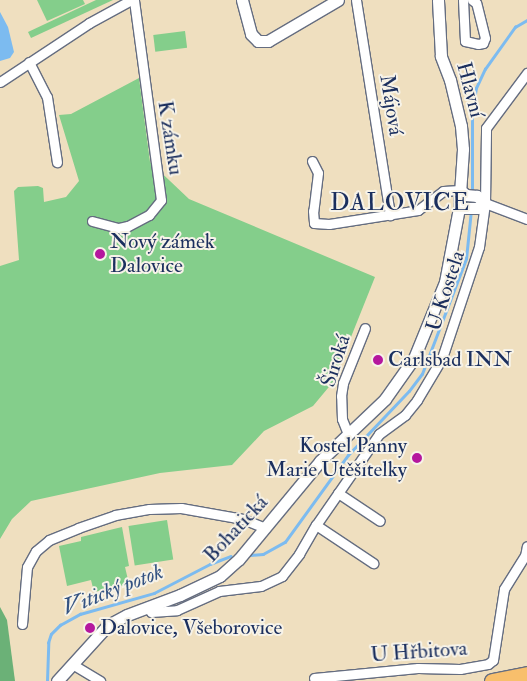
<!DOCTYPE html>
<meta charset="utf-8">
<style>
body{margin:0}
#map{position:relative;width:527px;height:681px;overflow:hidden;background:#efdfbf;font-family:"IM FELL Double Pica",serif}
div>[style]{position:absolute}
.green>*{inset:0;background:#84ce8b;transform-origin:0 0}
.forest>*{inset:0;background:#6bb177}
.water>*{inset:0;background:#7cbbf0}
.stream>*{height:2.5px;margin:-1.25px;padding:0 1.25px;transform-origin:1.25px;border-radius:1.25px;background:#7cbbf0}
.roads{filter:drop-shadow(1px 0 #656d80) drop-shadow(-1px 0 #656d80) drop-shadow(0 1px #656d80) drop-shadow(0 -1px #656d80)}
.minor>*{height:9px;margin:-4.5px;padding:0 4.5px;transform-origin:4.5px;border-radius:4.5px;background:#fff}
.tertiary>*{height:11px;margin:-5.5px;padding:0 5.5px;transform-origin:5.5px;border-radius:5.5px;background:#fff}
.trunk>*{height:15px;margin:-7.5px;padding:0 7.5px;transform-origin:7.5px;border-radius:7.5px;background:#f8bf6c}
.dots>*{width:14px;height:14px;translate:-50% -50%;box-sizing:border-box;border:2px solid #f7f3e8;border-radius:50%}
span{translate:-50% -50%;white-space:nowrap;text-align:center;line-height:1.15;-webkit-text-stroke:4px #f7f3e8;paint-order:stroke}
.street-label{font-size:21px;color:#1b2f5e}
.poi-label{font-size:21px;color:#1b2f5e}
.left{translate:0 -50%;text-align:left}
.right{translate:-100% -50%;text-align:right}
.water-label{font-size:22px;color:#335282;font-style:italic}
.quarter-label{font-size:24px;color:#1b2f5e;letter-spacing:1px}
</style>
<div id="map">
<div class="green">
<div style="clip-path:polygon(37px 0,83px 0,85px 4px,47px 21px)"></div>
<div style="clip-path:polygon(96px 0,113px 0,31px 38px,28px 32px)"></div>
<div style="left:185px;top:31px;width:17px;height:32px;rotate:83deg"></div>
<div style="clip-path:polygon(139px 78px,150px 162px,189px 199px,375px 277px,333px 382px,313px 406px,264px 431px,232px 465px,160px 473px,31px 501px,12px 519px,0 539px,0 266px,19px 260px,14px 191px,18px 187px,38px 186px,43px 188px,44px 202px,66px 197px,79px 181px,59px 115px,71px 114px)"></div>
<div style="left:167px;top:520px;width:40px;height:39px;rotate:81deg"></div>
<div style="clip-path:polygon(122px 527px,129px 566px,125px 567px,129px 584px,94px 592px,91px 580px,67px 586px,59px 546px,81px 541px,81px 537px)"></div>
</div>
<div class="forest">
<div style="clip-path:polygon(0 607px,7px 620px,15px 681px,0 681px)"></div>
</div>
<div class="water">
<div style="clip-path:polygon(0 12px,8px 27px,14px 52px,10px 58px,0 61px)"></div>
</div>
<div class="stream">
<div style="left:472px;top:192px;width:79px;rotate:-90deg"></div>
<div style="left:472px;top:113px;width:25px;rotate:-81deg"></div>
<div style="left:476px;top:88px;width:21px;rotate:-65deg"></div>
<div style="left:485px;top:69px;width:52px;rotate:-54.5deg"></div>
<div style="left:515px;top:27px;width:14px;rotate:-30deg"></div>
<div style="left:251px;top:555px;width:12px;rotate:-5deg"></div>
<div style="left:263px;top:554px;width:25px;rotate:-29deg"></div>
<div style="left:285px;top:542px;width:107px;rotate:-54.1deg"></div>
<div style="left:348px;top:455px;width:88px;rotate:-46.4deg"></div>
<div style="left:409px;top:391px;width:21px;rotate:-53deg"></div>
<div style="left:422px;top:374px;width:123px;rotate:-69.1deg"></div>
<div style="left:466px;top:259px;width:49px;rotate:-84.2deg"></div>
<div style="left:47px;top:681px;width:38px;rotate:-88deg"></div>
<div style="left:48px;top:643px;width:9px;rotate:-72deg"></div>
<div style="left:51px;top:634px;width:13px;rotate:-45deg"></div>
<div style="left:60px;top:625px;width:23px;rotate:-29deg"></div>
<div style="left:80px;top:614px;width:77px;rotate:-15.8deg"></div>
<div style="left:154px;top:593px;width:63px;rotate:-27.4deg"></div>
<div style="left:210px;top:564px;width:22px;rotate:-21deg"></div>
</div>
<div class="roads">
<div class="minor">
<div style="left:356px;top:0;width:218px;rotate:81deg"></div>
<div style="left:463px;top:0;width:41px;rotate:87.2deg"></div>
<div style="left:465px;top:41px;width:13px;rotate:13deg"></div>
<div style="left:478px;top:44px;width:5px;rotate:-11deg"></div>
<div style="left:483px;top:43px;width:5px;rotate:-68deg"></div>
<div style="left:485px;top:38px;width:36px;rotate:-104deg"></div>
<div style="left:476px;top:3px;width:5px;rotate:-143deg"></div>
<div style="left:29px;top:62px;width:39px;rotate:63deg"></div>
<div style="left:47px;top:97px;width:66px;rotate:81.3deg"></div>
<div style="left:0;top:82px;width:107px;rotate:-33.5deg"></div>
<div style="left:89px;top:23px;width:48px;rotate:-28.7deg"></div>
<div style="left:312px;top:161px;width:13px;rotate:63deg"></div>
<div style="left:318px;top:173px;width:38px;rotate:97deg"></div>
<div style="left:313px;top:211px;width:12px;rotate:85deg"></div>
<div style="left:314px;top:223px;width:15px;rotate:4deg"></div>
<div style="left:329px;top:224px;width:90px;rotate:-8.9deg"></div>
<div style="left:418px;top:210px;width:31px;rotate:-37deg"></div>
<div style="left:443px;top:191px;width:17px;rotate:-3deg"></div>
<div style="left:485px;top:203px;width:45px;rotate:20.9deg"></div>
<div style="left:92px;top:221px;width:28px;rotate:15deg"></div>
<div style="left:119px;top:228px;width:9px;rotate:-13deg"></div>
<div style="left:128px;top:226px;width:24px;rotate:-28deg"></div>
<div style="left:149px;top:215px;width:19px;rotate:-51deg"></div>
<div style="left:161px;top:200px;width:202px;rotate:-97.7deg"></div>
<div style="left:348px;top:434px;width:16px;rotate:-112deg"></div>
<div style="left:342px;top:419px;width:23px;rotate:-92deg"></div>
<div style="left:341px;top:396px;width:13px;rotate:-81deg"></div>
<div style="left:343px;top:383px;width:59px;rotate:-68.2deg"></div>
<div style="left:338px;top:493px;width:50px;rotate:33.7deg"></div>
<div style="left:316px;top:525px;width:69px;rotate:33.7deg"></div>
<div style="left:149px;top:606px;width:6px;rotate:72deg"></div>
<div style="left:151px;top:612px;width:26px;rotate:-4deg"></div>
<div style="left:177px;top:610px;width:46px;rotate:-24.3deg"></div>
<div style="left:219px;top:591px;width:42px;rotate:-6.8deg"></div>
<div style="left:261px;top:586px;width:23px;rotate:-25deg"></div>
<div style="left:282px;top:576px;width:28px;rotate:-52deg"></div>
<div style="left:299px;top:554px;width:34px;rotate:-60deg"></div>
<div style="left:316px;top:525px;width:111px;rotate:-55.3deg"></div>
<div style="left:379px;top:434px;width:32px;rotate:-36deg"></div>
<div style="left:405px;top:415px;width:19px;rotate:-51deg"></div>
<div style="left:417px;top:400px;width:49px;rotate:-59.2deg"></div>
<div style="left:442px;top:358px;width:117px;rotate:-71.6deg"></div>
<div style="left:479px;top:247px;width:44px;rotate:-82.2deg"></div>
<div style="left:485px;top:203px;width:75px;rotate:-89.2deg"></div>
<div style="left:486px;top:128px;width:69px;rotate:-53.3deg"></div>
<div style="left:22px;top:624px;width:57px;rotate:-85deg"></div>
<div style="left:27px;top:567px;width:18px;rotate:-61deg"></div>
<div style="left:36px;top:551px;width:17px;rotate:-40deg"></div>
<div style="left:49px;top:540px;width:31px;rotate:-22deg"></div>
<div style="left:78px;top:528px;width:39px;rotate:-19deg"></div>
<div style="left:115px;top:515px;width:35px;rotate:-10deg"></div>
<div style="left:149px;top:509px;width:32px;rotate:-2deg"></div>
<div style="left:181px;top:508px;width:63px;rotate:10.1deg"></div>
<div style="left:243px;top:519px;width:24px;rotate:22deg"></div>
<div style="left:72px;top:664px;width:33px;rotate:31deg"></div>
<div style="left:314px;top:678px;width:104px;rotate:-5.5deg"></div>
<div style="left:418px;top:668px;width:42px;rotate:1.4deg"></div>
<div style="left:460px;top:669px;width:28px;rotate:-10deg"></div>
<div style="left:488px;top:664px;width:6px;rotate:-39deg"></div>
<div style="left:493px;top:660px;width:72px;rotate:-81.2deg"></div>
<div style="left:504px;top:589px;width:39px;rotate:-58deg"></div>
<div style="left:525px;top:556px;width:10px;rotate:-79deg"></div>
</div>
<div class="tertiary">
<div style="left:242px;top:0;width:35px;rotate:75deg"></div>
<div style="left:251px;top:34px;width:10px;rotate:45deg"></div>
<div style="left:258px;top:41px;width:10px"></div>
<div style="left:268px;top:41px;width:81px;rotate:-30.4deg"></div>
<div style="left:459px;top:208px;width:18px"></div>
<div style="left:477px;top:208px;width:9px;rotate:-32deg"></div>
<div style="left:485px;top:203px;width:11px;rotate:-139deg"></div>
<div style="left:477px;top:196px;width:11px;rotate:-175deg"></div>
<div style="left:466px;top:195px;width:8px;rotate:-140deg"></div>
<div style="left:57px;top:681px;width:76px;rotate:-47.7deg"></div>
<div style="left:108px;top:625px;width:21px;rotate:-28deg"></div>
<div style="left:127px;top:615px;width:57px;rotate:-20.7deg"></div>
<div style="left:180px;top:595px;width:44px;rotate:-25.4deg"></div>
<div style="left:220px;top:576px;width:25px;rotate:-42deg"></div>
<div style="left:239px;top:559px;width:127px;rotate:-50.4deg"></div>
<div style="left:320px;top:461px;width:90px;rotate:-43.6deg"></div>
<div style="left:385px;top:399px;width:50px;rotate:-54.7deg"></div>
<div style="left:414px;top:358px;width:82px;rotate:-67.8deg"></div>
<div style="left:445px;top:282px;width:75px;rotate:-79.3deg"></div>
<div style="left:459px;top:208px;width:59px;rotate:-86.1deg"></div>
<div style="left:463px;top:149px;width:23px;rotate:-95deg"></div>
<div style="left:461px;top:126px;width:47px;rotate:-103.4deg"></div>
<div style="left:450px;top:80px;width:26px;rotate:-111deg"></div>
<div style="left:441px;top:56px;width:56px;rotate:-93.1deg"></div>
</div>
<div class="trunk">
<div style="left:492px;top:681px;width:36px;rotate:-11deg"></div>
</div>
</div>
<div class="dots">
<div style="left:100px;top:254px;background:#b5179e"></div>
<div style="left:378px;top:360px;background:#b5179e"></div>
<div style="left:417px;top:458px;background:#b5179e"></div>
<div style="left:90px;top:628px;background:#b5179e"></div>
</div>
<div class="street-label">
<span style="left:470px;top:90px;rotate:75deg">Hlavní</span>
<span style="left:391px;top:105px;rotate:81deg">Májová</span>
<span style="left:170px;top:138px;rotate:81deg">K zámku</span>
<span style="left:446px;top:291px;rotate:-72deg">U Kostela</span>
<span style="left:336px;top:361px;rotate:-72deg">Široká</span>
<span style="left:236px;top:529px;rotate:-47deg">Bohatická</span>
<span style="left:419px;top:652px;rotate:-4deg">U Hřbitova</span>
</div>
<div class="poi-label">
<span class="left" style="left:110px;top:254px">Nový zámek<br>Dalovice</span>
<span class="left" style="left:388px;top:360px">Carlsbad INN</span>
<span class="right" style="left:407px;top:458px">Kostel Panny<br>Marie Utěšitelky</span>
<span class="left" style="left:100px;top:628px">Dalovice, Všeborovice</span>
</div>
<div class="water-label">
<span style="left:113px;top:590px;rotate:-21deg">Vitický potok</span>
</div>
<div class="quarter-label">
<span style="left:400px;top:203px">DALOVICE</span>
</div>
</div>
